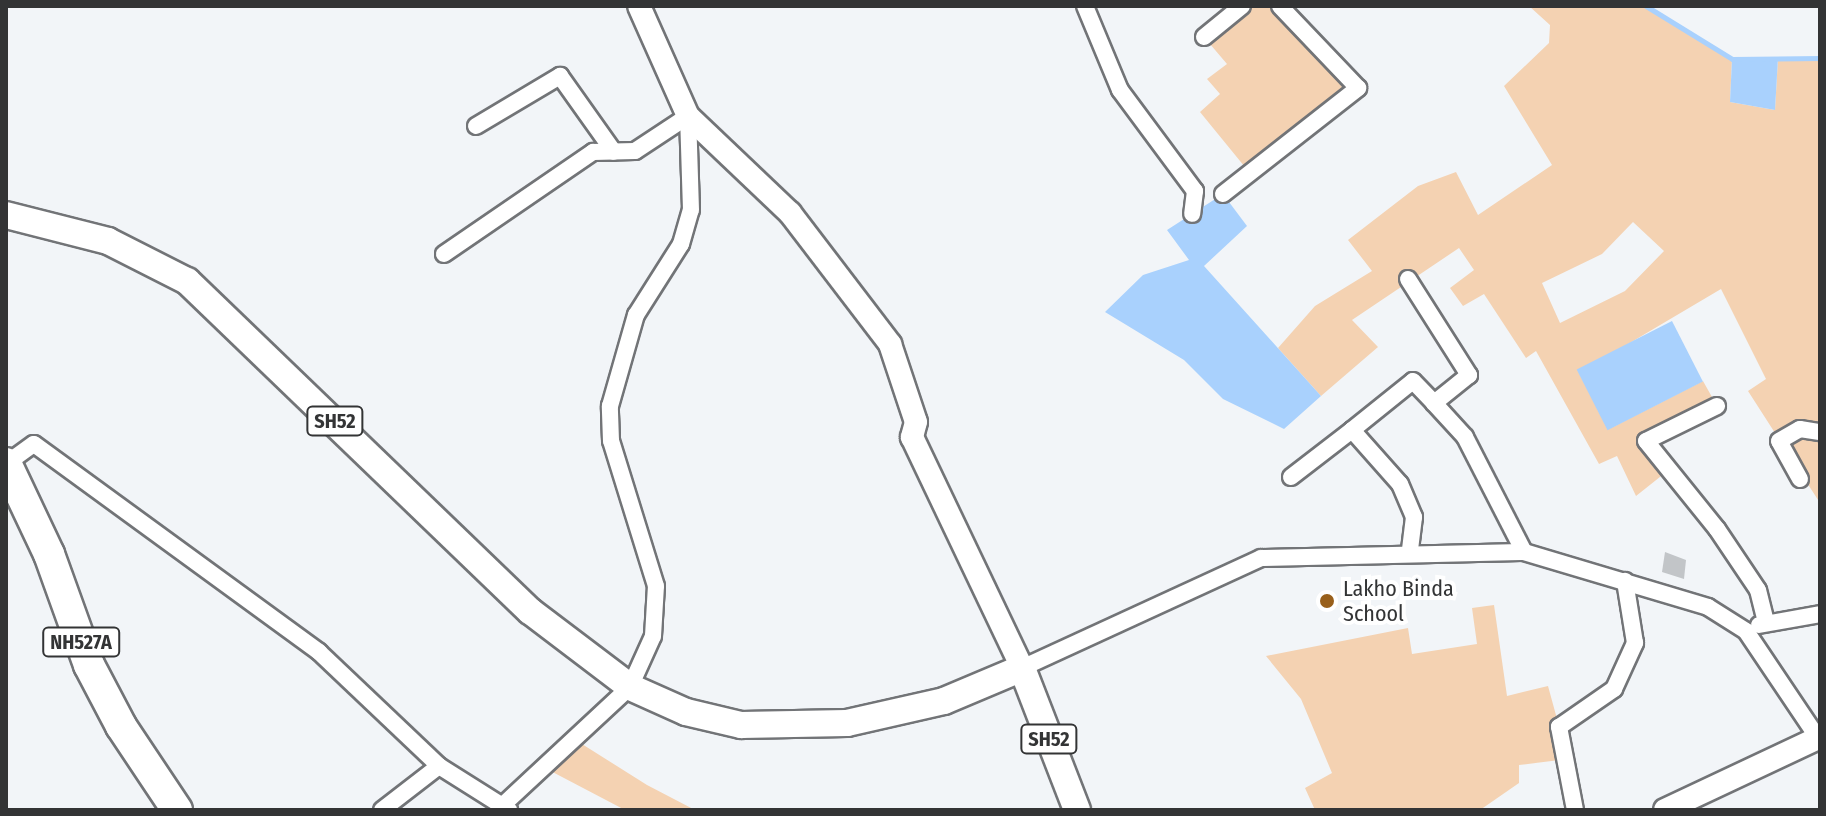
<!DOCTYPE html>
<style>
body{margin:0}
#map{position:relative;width:1826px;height:816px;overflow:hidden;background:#f2f5f8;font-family:"Fira Sans Condensed",sans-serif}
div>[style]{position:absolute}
.green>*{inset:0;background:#f4d2b2}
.water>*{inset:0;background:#a9d1fd;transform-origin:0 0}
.stream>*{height:5px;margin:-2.5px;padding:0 2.5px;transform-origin:2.5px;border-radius:2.5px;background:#a9d1fd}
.building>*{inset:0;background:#c2c5c8}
.roads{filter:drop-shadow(2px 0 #727477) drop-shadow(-2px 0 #727477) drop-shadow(0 2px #727477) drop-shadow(0 -2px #727477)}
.street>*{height:16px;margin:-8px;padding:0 8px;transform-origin:8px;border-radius:8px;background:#fff}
.secondary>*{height:22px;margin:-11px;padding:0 11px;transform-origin:11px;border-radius:11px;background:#fff}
.primary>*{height:26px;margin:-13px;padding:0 13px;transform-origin:13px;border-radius:13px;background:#fff}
.highway>*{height:30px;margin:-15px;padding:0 15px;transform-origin:15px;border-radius:15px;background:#fff}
.dots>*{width:22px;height:22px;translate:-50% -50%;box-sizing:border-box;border:4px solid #fff;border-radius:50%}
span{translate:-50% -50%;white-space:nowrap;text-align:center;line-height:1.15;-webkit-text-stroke:8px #fff;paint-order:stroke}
.shield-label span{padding:2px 6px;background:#fff;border:2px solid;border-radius:6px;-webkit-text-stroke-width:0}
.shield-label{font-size:20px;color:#333435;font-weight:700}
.poi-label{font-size:22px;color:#333435}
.left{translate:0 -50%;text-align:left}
.frame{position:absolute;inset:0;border:8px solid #333435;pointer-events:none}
</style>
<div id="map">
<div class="green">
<div style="clip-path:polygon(1242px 6px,1280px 6px,1358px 88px,1249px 172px,1200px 112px,1220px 94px,1207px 79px,1227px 64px,1204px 37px)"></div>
<div style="clip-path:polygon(evenodd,1529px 6px,1646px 6px,1732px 59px,1730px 102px,1775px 110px,1778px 58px,1820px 58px,1820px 503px,1748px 391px,1766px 379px,1721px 289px,1579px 373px,1609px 429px,1703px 381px,1717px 406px,1646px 440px,1670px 469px,1636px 496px,1617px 456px,1599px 464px,1536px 351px,1526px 358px,1484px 294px,1463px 306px,1450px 288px,1474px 270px,1459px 248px,1352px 320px,1378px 347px,1321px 396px,1278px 348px,1315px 306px,1372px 271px,1348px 240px,1418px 186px,1456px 172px,1478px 215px,1552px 165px,1504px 86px,1549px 43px,1550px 25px,1529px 6px,1633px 222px,1664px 251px,1625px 291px,1560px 323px,1542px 283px,1602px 254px,1633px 222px)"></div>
<div style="clip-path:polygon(1494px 605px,1507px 696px,1548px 686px,1568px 759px,1519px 765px,1519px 783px,1480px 810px,1315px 810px,1305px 788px,1332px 773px,1301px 699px,1266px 656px,1408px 628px,1412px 654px,1477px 644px,1472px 608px)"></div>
<div style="clip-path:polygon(574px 739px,647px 785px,695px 810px,625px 810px,543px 767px)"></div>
</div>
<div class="water">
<div style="clip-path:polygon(1778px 58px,1775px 110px,1730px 102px,1732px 59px)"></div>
<div style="clip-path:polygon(1223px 194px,1247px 226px,1204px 266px,1321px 396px,1284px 429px,1223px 399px,1184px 360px,1105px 312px,1143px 275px,1189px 260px,1167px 230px)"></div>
<div style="left:1672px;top:321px;width:68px;height:107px;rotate:63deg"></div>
</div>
<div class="stream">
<div style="left:1646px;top:6px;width:101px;rotate:31.6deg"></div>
<div style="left:1732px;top:59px;width:88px;rotate:-0.7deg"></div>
</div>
<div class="building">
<div style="clip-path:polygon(1665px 552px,1686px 560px,1684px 579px,1662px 572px)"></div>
</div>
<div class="roads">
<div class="street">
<div style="left:1085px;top:6px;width:91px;rotate:67.4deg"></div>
<div style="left:1120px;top:90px;width:126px;rotate:53.4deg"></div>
<div style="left:1195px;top:191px;width:23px;rotate:97deg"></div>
<div style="left:1204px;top:37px;width:49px;rotate:-39.2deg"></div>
<div style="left:476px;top:126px;width:98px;rotate:-30.8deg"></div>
<div style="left:560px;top:76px;width:93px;rotate:54.6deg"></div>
<div style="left:1223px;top:194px;width:172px;rotate:-38.1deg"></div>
<div style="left:1358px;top:88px;width:113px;rotate:-133.6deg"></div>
<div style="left:444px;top:254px;width:181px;rotate:-34.4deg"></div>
<div style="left:593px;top:152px;width:42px;rotate:-1.4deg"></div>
<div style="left:635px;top:151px;width:64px;rotate:-33.4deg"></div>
<div style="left:1408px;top:279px;width:114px;rotate:57.6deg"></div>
<div style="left:1469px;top:375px;width:45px;rotate:141.3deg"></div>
<div style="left:1434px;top:403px;width:46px;rotate:47.6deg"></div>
<div style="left:1465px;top:437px;width:129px;rotate:62.8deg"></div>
<div style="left:1717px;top:406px;width:79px;rotate:153.8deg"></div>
<div style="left:1646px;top:441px;width:113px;rotate:51.1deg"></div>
<div style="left:1717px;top:529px;width:73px;rotate:56.1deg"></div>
<div style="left:1758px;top:590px;width:33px;rotate:76deg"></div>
<div style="left:1352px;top:430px;width:78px;rotate:-38.8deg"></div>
<div style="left:1413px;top:381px;width:30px;rotate:46deg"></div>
<div style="left:6px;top:464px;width:34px;rotate:-36deg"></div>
<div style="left:34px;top:444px;width:353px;rotate:36.1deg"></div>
<div style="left:319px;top:652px;width:166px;rotate:43.5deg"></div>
<div style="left:439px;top:766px;width:83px;rotate:32.2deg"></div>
<div style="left:1291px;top:477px;width:77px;rotate:-37.6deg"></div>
<div style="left:1352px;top:430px;width:72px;rotate:48.4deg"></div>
<div style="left:1400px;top:484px;width:36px;rotate:67deg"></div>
<div style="left:1414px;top:517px;width:34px;rotate:97deg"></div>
<div style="left:1800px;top:479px;width:43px;rotate:-118.9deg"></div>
<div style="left:1779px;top:441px;width:24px;rotate:-30deg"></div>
<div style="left:1800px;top:429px;width:20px;rotate:9deg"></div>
<div style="left:1759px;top:625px;width:62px;rotate:-10.2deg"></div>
<div style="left:1022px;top:668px;width:263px;rotate:-24.7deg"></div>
<div style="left:1261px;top:558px;width:263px;rotate:-1.3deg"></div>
<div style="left:1524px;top:552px;width:192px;rotate:16.6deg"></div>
<div style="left:1708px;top:607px;width:45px;rotate:32.3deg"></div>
<div style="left:1746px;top:631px;width:133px;rotate:56.1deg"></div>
<div style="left:504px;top:804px;width:172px;rotate:-42.9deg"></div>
<div style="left:630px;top:687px;width:56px;rotate:-65.7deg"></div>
<div style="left:653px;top:636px;width:50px;rotate:-86.6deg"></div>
<div style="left:656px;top:586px;width:152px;rotate:-107.2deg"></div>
<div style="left:611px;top:441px;width:35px;rotate:-92deg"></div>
<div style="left:610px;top:406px;width:95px;rotate:-74.1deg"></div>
<div style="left:636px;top:315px;width:84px;rotate:-57.6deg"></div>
<div style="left:681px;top:244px;width:35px;rotate:-74deg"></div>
<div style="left:691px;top:210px;width:94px;rotate:-91.8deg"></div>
<div style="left:382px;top:810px;width:72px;rotate:-37.7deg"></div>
<div style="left:1575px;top:810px;width:85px;rotate:-100.9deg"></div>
<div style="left:1559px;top:727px;width:67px;rotate:-34.6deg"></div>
<div style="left:1614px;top:689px;width:51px;rotate:-65.5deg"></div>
<div style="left:1635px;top:643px;width:63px;rotate:-99.2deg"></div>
</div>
<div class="secondary">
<div style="left:639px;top:6px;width:120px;rotate:66deg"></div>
<div style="left:688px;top:116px;width:141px;rotate:43.6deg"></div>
<div style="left:790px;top:213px;width:165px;rotate:52.6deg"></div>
<div style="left:890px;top:344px;width:82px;rotate:71.6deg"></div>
<div style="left:916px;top:422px;width:16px;rotate:105deg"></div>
<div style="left:912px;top:437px;width:256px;rotate:64.5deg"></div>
<div style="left:1665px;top:810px;width:171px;rotate:-25.2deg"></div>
</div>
<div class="primary">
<div style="left:6px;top:215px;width:105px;rotate:14.3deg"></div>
<div style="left:108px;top:241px;width:89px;rotate:26.9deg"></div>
<div style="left:187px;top:281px;width:476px;rotate:43.9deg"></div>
<div style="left:530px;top:611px;width:126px;rotate:37.2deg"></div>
<div style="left:630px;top:687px;width:61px;rotate:24.1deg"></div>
<div style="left:686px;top:712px;width:57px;rotate:13.3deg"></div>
<div style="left:741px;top:725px;width:106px;rotate:-1.1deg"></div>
<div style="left:847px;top:723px;width:99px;rotate:-12.8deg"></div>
<div style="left:944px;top:701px;width:85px;rotate:-22.9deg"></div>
<div style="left:1022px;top:668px;width:152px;rotate:68.8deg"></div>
</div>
<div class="highway">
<div style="left:6px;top:463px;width:101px;rotate:64.7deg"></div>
<div style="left:49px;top:554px;width:118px;rotate:70.2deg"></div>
<div style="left:89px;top:665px;width:69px;rotate:62.3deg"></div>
<div style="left:121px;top:726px;width:101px;rotate:56.3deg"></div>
</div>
</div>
<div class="dots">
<div style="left:1327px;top:601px;background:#985f1b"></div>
</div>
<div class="shield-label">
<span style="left:335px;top:421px">SH52</span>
<span style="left:81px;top:642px">NH527A</span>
<span style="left:1049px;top:739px">SH52</span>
</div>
<div class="poi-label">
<span class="left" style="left:1343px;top:601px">Lakho Binda<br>School</span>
</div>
<div class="frame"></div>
</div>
